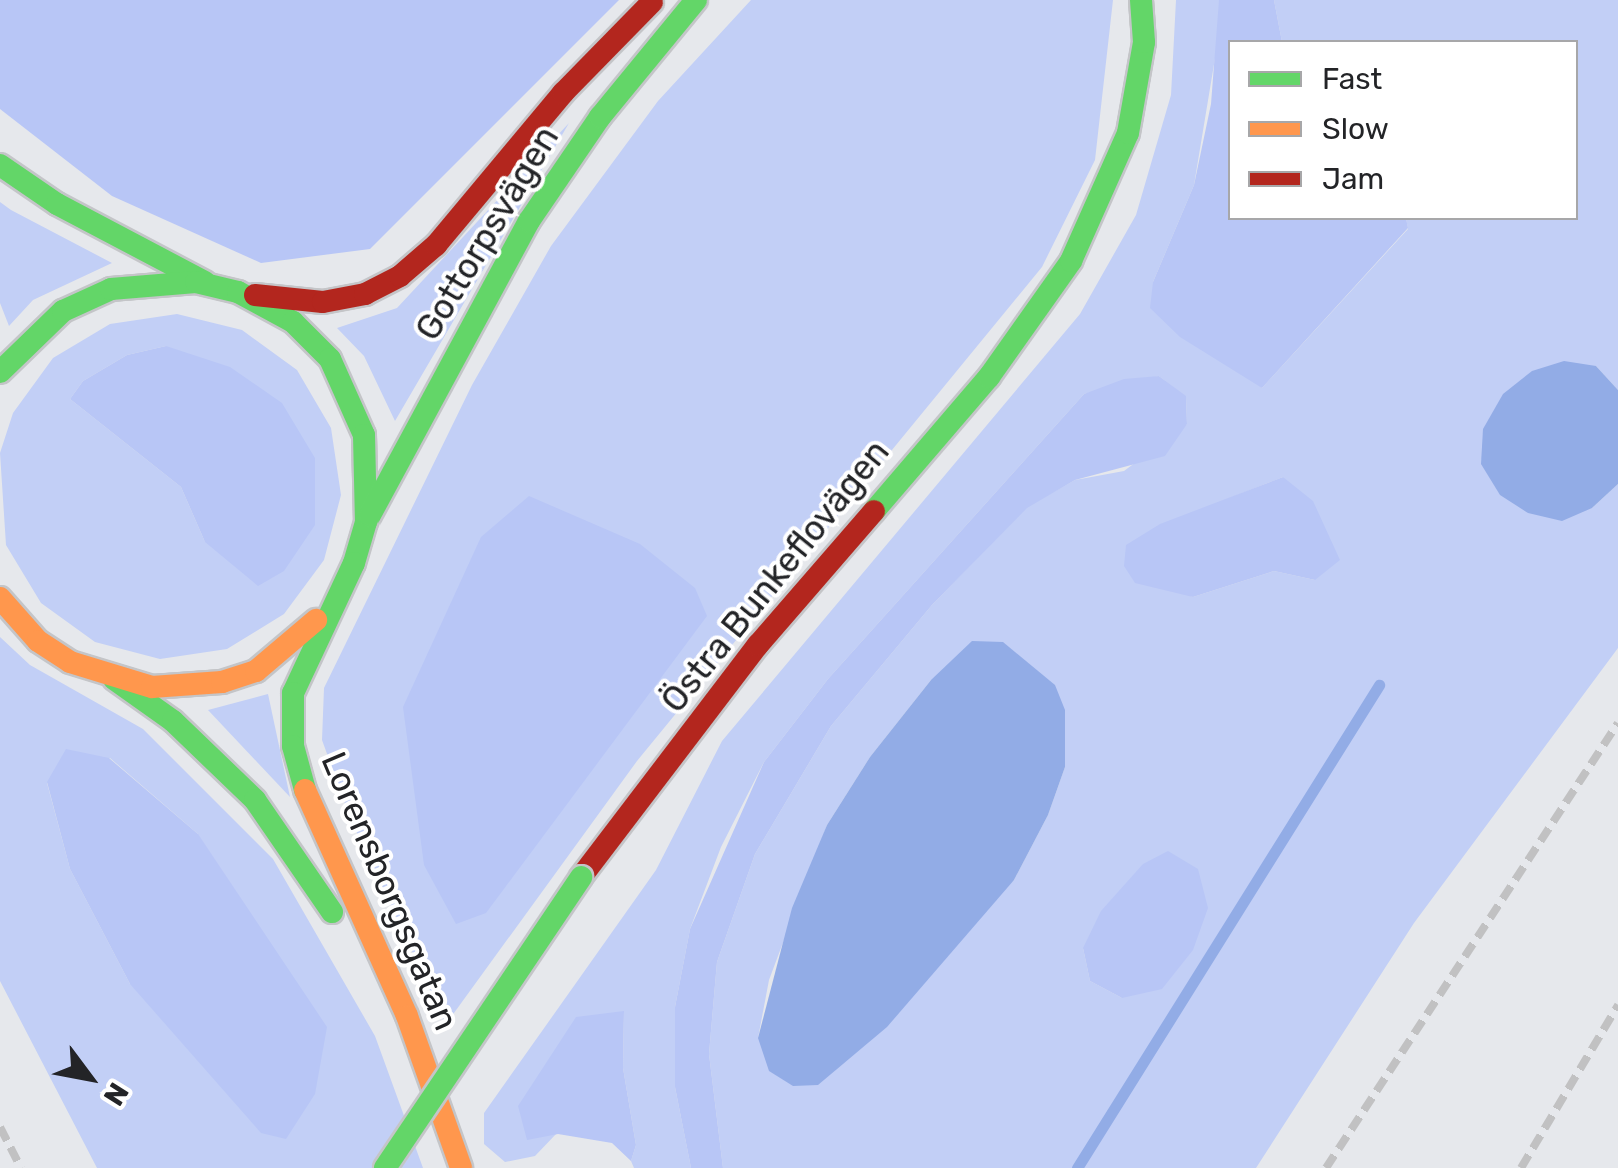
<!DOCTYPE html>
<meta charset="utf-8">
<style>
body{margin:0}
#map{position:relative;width:1618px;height:1168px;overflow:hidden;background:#e6e8ec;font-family:Rubik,sans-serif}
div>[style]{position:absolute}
.green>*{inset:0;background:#c2cff6}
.forest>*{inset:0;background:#b8c6f6}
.water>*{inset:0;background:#92ace6}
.stream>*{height:11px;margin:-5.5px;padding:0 5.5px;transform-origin:5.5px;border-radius:5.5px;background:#92ace6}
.roads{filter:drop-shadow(2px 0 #c4c5c8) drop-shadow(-2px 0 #c4c5c8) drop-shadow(0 2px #c4c5c8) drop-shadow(0 -2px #c4c5c8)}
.fast>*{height:22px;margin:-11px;padding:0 11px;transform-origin:11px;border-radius:11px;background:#63d668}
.slow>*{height:22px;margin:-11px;padding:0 11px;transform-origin:11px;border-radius:11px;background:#ff974d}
.jam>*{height:22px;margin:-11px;padding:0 11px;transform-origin:11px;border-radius:11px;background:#b3261e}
.rail>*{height:8px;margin-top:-4px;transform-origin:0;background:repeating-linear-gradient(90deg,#c1c1c2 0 15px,transparent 0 23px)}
.bridges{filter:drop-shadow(2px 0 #c4c5c8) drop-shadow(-2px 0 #c4c5c8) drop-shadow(0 2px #c4c5c8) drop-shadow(0 -2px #c4c5c8)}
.fast-bridge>*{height:22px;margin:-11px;padding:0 11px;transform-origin:11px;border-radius:11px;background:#63d668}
span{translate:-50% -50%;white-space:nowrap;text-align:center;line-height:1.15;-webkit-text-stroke:8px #fff;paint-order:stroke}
.street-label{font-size:35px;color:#232427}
.legend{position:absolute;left:1228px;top:40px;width:350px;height:180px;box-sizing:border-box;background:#fff;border:2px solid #a7a7a9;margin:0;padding:12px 18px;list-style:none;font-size:30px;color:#232427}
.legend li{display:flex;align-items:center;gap:20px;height:50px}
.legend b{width:50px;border:2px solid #a7a7a9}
.north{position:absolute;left:40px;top:1028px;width:100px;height:100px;-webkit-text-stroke:8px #fff;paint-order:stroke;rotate:122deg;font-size:28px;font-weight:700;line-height:40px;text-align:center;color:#232427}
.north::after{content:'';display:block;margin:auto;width:35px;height:45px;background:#232427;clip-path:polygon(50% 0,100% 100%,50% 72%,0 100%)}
</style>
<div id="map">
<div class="green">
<div style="clip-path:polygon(751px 0,1113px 0,1095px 160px,1042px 267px,637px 761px,446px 1024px,351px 820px,322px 740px,324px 688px,472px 385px,551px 246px,658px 101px)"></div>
<div style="clip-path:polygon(evenodd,1176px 0,1219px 0,1221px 22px,1194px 185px,1153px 282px,1262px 388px,1408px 229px,1406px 218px,1576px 218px,1576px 42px,1282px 42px,1274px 0,1618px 0,1618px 390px,1596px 366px,1592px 508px,1618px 484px,1618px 648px,1414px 923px,1256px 1168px,723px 1168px,709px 1054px,717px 962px,755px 854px,831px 726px,932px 605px,1027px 507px,1075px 480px,1124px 471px,1187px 424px,1186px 397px,1159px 376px,1084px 394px,828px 679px,764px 762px,721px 847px,690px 929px,675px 1007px,675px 1087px,691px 1168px,634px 1168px,631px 1161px,636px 1145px,623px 1068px,624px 1012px,557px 1133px,535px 1156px,505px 1162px,484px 1144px,484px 1113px,656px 870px,722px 741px,1080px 314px,1136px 215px,1171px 95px,1176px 0,1283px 477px,1315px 580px,1274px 571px,1193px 597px,1166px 586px,1207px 507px,1283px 477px,1176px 0,931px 680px,1065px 767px,1048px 815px,1014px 880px,758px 1038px,769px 980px,827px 825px,870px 757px,931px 680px,1176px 0,1083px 948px,1122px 998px,1090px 981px,1083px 948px)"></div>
<div style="clip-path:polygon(569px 123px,395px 421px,364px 356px,337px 328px,397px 308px)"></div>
<div style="clip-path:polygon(0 202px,11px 210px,112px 263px,33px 300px,9px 326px,0 303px)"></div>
<div style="clip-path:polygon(evenodd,177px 314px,242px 330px,297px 370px,331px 428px,341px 495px,324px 560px,284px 614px,227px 649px,160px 659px,95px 642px,41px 603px,6px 545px,0 453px,13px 413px,53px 358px,110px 324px,177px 314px,166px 346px,205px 542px,181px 487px,70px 399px,83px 381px,127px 355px,166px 346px)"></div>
<div style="clip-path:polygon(evenodd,0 637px,30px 665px,143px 729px,273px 859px,375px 1036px,423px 1168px,97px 1168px,0 981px,0 637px,110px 758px,198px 834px,130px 984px,70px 869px,47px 783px,110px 758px)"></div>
<div style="clip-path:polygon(268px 694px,290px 797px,208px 710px)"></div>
</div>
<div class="forest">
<div style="clip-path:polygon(0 0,619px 0,370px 249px,261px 263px,112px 196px,0 109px)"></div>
<div style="clip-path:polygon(1219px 0,1274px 0,1282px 42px,1230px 42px,1230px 218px,1406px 218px,1408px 228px,1262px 388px,1180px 337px,1150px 308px,1153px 282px,1194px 185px,1211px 104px)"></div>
<div style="clip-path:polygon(166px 346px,230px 367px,282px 403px,315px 458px,315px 525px,284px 571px,258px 586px,205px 542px,181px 487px,70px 399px,83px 381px,127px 355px)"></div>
<div style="clip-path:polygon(1159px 376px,1186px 396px,1187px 424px,1165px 456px,1075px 480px,1027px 508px,932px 605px,831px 726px,755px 854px,717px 962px,709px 1054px,723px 1168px,691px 1168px,675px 1087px,675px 1007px,690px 929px,764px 762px,828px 679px,1084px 394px,1124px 379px)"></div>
<div style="clip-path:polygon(1283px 477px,1313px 501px,1340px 560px,1315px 580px,1274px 571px,1193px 597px,1135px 583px,1124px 566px,1126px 545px,1160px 524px)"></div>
<div style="clip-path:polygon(529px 496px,640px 544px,695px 588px,707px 616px,486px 913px,456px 924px,424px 865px,403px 707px,481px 537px)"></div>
<div style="clip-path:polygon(66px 749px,109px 758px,198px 834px,327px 1027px,315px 1094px,286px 1139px,261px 1133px,130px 984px,70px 869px,47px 782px)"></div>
<div style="clip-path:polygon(1168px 851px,1198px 869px,1208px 908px,1193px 950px,1162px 989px,1122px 998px,1090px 981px,1083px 948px,1101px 911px,1143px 864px)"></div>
<div style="clip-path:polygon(624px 1011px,623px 1068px,636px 1145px,631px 1161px,612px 1143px,558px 1134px,527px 1140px,518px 1106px,576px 1017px)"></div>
</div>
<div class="water">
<div style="clip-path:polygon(1564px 361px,1596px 366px,1618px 390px,1618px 484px,1592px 508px,1562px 521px,1528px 513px,1500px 495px,1481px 464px,1483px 429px,1503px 394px,1532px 371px)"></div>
<div style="clip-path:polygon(972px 641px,1003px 642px,1055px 685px,1065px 710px,1065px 767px,1048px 815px,1014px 880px,887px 1027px,818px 1085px,793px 1086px,769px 1071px,758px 1038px,792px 908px,827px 825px,870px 757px,931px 680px)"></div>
</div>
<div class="stream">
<div style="left:1077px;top:1168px;width:570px;rotate:-57.98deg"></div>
</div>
<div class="roads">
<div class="fast">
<div style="left:0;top:165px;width:69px;rotate:34.4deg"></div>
<div style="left:57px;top:204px;width:167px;rotate:27.8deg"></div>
<div style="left:0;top:372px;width:88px;rotate:-44.1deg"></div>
<div style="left:63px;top:311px;width:53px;rotate:-24.6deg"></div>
<div style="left:111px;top:289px;width:85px;rotate:-4.7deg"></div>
<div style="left:196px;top:282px;width:43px;rotate:13.4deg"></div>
<div style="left:238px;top:292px;width:63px;rotate:28.6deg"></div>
<div style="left:293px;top:322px;width:52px;rotate:45deg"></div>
<div style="left:330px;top:359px;width:83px;rotate:65.9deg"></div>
<div style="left:364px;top:435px;width:87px;rotate:88.7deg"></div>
<div style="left:366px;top:522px;width:43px;rotate:106.3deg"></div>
<div style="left:354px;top:563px;width:144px;rotate:115.1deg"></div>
<div style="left:293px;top:693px;width:53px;rotate:90deg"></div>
<div style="left:293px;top:746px;width:46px;rotate:74.7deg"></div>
<div style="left:874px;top:511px;width:177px;rotate:-49.4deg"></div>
<div style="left:989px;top:377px;width:142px;rotate:-54.7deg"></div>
<div style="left:1071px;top:261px;width:140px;rotate:-66deg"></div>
<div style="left:1128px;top:133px;width:92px;rotate:-80deg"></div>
<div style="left:1144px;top:42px;width:42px;rotate:-94.1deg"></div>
<div style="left:370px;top:515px;width:334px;rotate:-61.6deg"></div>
<div style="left:529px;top:221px;width:126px;rotate:-55.7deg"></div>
<div style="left:600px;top:117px;width:151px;rotate:-50.6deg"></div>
<div style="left:114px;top:679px;width:72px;rotate:35.4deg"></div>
<div style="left:173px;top:721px;width:114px;rotate:43.9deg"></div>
<div style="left:255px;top:800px;width:136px;rotate:55.5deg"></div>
</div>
<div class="slow">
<div style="left:0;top:598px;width:57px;rotate:48.5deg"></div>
<div style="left:38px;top:641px;width:38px;rotate:33deg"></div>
<div style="left:70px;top:662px;width:86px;rotate:17deg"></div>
<div style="left:152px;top:687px;width:70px;rotate:-4.1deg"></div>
<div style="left:222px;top:682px;width:36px;rotate:-18deg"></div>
<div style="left:256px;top:671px;width:79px;rotate:-40.4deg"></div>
<div style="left:305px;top:790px;width:248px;rotate:65.7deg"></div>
<div style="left:407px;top:1016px;width:161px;rotate:70.4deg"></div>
</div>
<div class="jam">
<div style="left:255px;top:295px;width:68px;rotate:5.9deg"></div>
<div style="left:323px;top:302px;width:43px;rotate:-10.8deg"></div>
<div style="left:365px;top:294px;width:39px;rotate:-27deg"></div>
<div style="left:400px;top:276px;width:48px;rotate:-40.7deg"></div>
<div style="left:436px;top:245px;width:198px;rotate:-50.1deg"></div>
<div style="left:563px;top:93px;width:127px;rotate:-45.6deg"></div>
<div style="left:581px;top:877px;width:292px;rotate:-52.7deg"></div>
<div style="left:758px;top:645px;width:177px;rotate:-49.1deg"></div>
</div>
</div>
<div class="rail">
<div style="left:0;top:1127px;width:46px;rotate:62.9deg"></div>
<div style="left:1326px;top:1168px;width:532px;rotate:-56.73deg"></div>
<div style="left:1521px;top:1168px;width:190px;rotate:-59.2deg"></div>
</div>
<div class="bridges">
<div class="fast-bridge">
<div style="left:385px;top:1168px;width:351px;rotate:-56deg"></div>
</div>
</div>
<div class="street-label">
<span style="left:487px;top:233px;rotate:-59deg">Gottorpsvägen</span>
<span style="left:775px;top:576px;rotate:-51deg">Östra Bunkeflovägen</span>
<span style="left:390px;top:891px;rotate:67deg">Lorensborgsgatan</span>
</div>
<ul class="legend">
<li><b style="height:12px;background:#63d668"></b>Fast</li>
<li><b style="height:12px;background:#ff974d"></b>Slow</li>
<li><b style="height:12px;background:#b3261e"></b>Jam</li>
</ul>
<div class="north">N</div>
</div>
